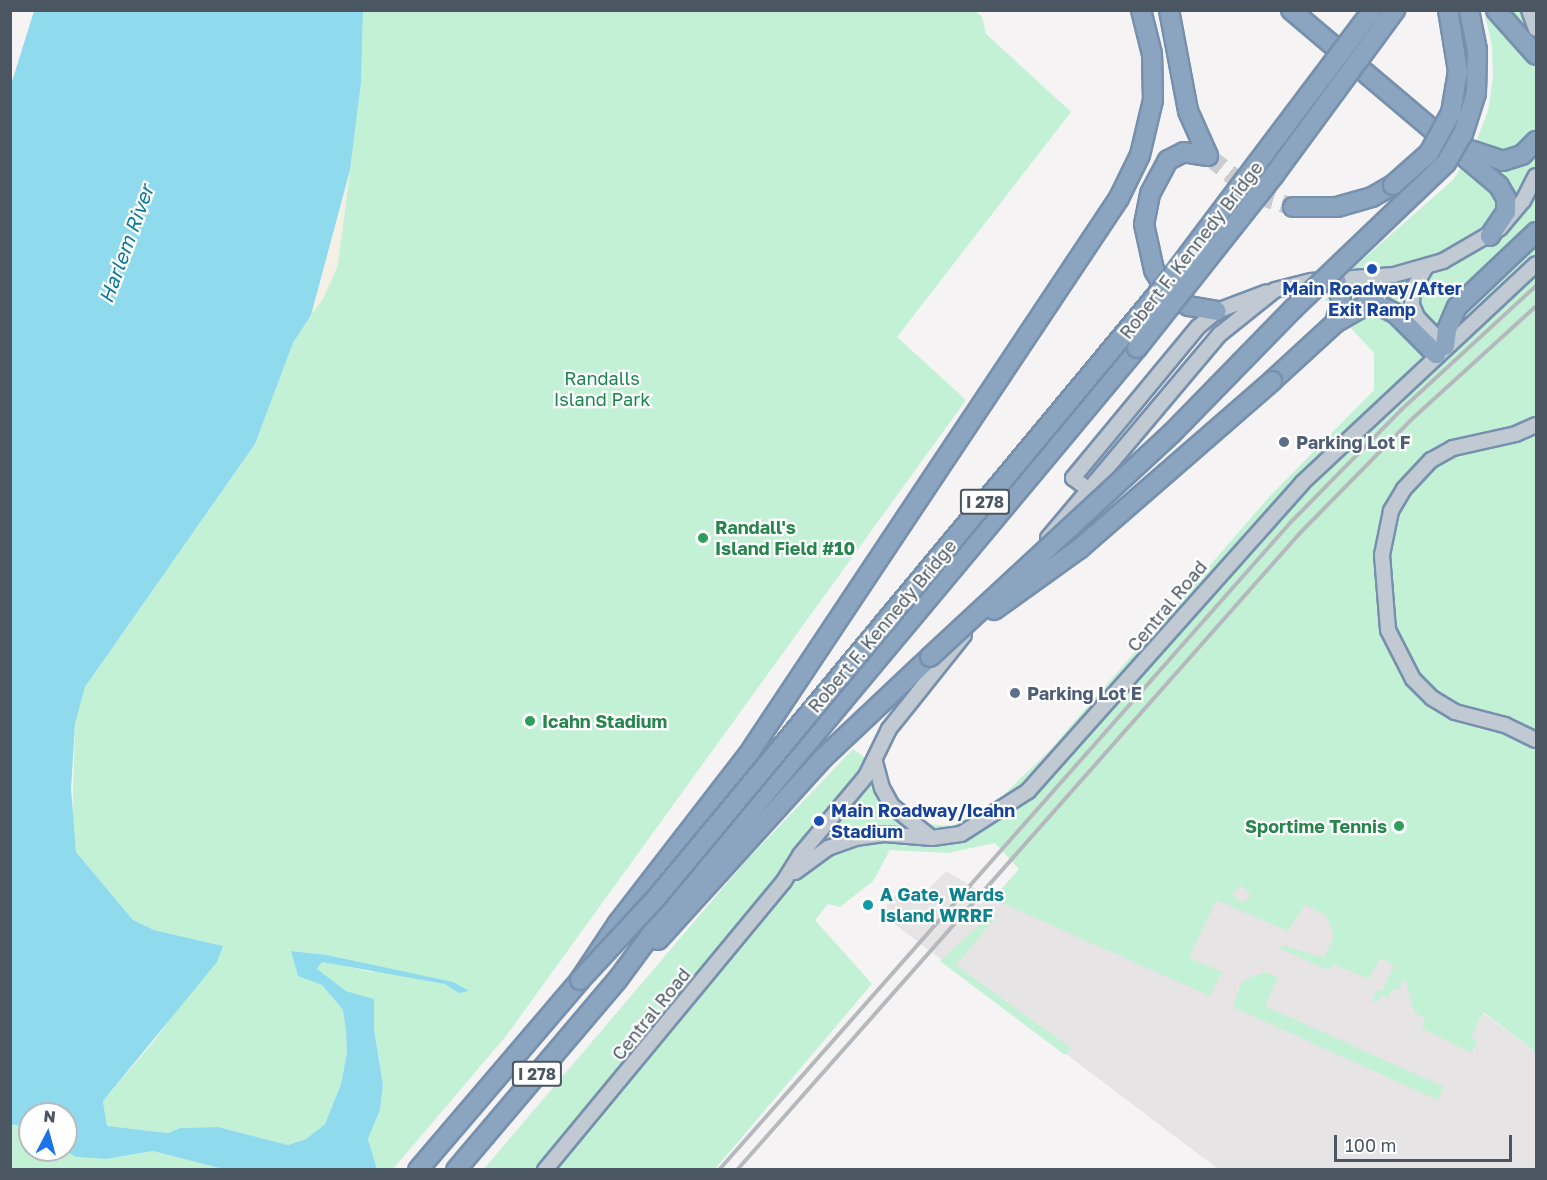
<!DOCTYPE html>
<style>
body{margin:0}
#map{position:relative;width:1547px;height:1180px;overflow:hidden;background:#f5f3f3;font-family:"Golos Text",sans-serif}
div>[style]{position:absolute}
.education>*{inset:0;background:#e6e4e5}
.green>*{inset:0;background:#c3f1d5}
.sand>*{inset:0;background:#f5f0e5}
.water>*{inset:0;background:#90daee}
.highway-tunnel>*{height:18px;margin-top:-9px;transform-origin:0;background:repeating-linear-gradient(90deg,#caccce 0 18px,transparent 0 27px)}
.roads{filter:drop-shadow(2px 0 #7690ad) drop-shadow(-2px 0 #7690ad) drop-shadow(0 2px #7690ad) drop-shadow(0 -2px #7690ad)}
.minor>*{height:14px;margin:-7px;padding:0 7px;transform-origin:7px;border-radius:7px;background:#c1cad2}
.highway>*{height:18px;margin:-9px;padding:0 9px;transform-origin:9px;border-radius:9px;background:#8ba5c1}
.rail>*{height:4px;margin:-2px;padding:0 2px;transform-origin:2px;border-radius:2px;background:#b5b8bd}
.bridges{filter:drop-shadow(2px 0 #7690ad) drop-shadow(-2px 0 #7690ad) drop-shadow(0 2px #7690ad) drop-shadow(0 -2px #7690ad)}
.highway-bridge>*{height:18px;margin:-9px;padding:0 9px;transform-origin:9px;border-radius:9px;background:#8ba5c1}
.dots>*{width:16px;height:16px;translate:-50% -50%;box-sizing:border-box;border:3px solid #fff;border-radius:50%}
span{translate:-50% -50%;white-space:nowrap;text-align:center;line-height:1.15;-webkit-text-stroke:4.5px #fff;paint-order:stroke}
.shield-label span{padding:2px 4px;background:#fff;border:2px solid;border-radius:4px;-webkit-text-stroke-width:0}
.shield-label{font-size:16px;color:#4a5661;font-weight:700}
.street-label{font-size:18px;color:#4a5661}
.transit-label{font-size:18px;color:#164399;font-weight:700}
.left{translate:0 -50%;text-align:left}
.park-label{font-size:18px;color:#17864f}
.service-label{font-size:18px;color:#4e5e75;font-weight:700}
.leisure-label{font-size:18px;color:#27864d;font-weight:700}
.right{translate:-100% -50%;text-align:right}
.culture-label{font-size:18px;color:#0d838f;font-weight:700}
.water-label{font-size:20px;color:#0c7c9b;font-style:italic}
.frame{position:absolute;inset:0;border:12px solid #4a5661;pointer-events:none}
.north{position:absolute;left:18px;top:1102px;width:60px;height:60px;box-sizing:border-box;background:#fff;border:2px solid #b7bbc0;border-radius:50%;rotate:6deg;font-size:16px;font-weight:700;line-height:24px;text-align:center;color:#4a5661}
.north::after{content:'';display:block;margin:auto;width:21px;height:27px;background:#1a73e8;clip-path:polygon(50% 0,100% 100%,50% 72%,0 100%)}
.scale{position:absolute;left:1334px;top:1135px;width:178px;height:27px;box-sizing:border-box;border:3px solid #4a5661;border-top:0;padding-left:8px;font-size:18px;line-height:21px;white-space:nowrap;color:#4a5661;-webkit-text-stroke:4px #fff;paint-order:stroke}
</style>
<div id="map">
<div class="education">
<div style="clip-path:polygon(1251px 860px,1359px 922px,1536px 1052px,1536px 1169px,1218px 1169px,880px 913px,896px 895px,910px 898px,924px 894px,946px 871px,993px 899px,1019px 869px)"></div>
</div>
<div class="green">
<div style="clip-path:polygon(363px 11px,976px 11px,982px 17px,986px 34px,1071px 112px,897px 337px,966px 400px,506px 1036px,393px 1169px,377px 1169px,368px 1139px,380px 1110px,383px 1085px,374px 1029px,374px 999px,346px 991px,317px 970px,322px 961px,376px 973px,351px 960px,327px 955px,291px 951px,298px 975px,322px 985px,343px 1010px,346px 1031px,347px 1052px,341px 1084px,325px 1124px,306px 1139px,288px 1145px,218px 1127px,180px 1128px,168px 1133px,107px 1126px,103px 1101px,154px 1041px,223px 946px,154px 930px,133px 920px,76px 852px,72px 828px,75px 724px,85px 687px,255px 444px,293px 343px,311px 315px,350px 170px,361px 83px)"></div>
<div style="clip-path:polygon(evenodd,1484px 11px,1536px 11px,1536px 1052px,1483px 1012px,1471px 1037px,1477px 1040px,1472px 1053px,1422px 1028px,1425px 1018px,1414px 1012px,1406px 982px,1401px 980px,1400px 991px,1393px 988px,1388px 998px,1381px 995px,1377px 1002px,1372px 1000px,1377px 990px,1382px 991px,1394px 965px,1380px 958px,1369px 979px,1333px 964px,1329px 970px,1280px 949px,1282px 945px,1324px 958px,1334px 936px,1326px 915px,1305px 905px,1288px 931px,1216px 900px,1189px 958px,1222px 972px,1210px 996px,993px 899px,1019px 869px,995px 843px,948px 853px,890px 850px,873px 881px,840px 907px,828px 904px,815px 920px,872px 984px,715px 1169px,483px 1170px,744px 863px,853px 749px,884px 771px,890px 795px,912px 818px,926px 824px,952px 826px,991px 807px,1049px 751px,1270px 496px,1374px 390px,1374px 353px,1325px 300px,1354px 267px,1453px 180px,1474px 147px,1488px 111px,1493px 77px,1492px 46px,1484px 11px,1241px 885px,1251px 895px,1243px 903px,1232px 895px,1241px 885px)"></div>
<div style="clip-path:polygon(990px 915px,996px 917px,956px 965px,1071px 1048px,1065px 1055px,940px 961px)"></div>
<div style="clip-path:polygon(1264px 972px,1278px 977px,1265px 1006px,1444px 1087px,1438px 1100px,1233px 1007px,1242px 981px)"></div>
<div style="clip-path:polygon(10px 1124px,30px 1129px,30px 1150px,64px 1150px,76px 1157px,106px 1159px,153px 1151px,223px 1169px,11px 1169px)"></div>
</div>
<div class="sand">
<div style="clip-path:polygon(350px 170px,338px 265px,323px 299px,311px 315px)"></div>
</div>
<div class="water">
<div style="clip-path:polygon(34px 11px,363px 11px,361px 83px,350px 170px,311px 315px,293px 343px,255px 444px,85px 687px,75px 724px,71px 789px,76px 852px,133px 920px,154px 930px,223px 946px,217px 962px,103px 1101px,107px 1126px,168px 1133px,180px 1128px,218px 1127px,288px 1145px,306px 1139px,325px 1124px,341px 1084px,347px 1052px,346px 1031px,343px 1010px,322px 985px,298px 976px,291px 951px,327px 955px,453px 982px,469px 991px,459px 993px,445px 984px,322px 962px,317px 969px,346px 991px,374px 999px,374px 1029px,383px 1085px,380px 1110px,368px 1139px,377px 1169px,223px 1169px,153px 1151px,106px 1159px,76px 1157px,64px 1150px,66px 1114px,30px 1114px,30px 1129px,11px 1124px,10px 88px)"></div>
</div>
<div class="highway-tunnel">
<div style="left:1208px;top:156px;width:62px;rotate:39.1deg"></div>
<div style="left:1256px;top:195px;width:39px;rotate:18deg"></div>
</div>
<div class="roads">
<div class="minor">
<div style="left:1529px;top:10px;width:20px;rotate:70deg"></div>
<div style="left:1426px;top:267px;width:26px;rotate:121deg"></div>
<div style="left:1413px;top:289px;width:16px;rotate:94deg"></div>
<div style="left:1412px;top:305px;width:13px;rotate:67deg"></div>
<div style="left:1417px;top:317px;width:40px;rotate:46deg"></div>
<div style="left:1536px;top:425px;width:22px;rotate:156deg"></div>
<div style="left:1516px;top:434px;width:65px;rotate:167.5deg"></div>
<div style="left:1453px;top:448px;width:25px;rotate:151deg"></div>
<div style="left:1431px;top:460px;width:40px;rotate:133deg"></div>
<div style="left:1404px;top:489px;width:26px;rotate:121deg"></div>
<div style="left:1391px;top:511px;width:45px;rotate:101.6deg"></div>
<div style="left:1382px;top:555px;width:75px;rotate:85.4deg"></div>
<div style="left:1388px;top:630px;width:55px;rotate:63deg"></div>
<div style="left:1413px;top:679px;width:27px;rotate:45deg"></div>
<div style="left:1432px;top:698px;width:27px;rotate:31deg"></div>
<div style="left:1455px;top:712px;width:52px;rotate:14.6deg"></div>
<div style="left:1505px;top:725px;width:34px;rotate:26deg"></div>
<div style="left:1089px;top:490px;width:20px;rotate:-143deg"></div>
<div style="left:1073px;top:478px;width:196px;rotate:-50.4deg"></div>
<div style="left:1198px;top:327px;width:25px;rotate:-40deg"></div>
<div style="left:1217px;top:311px;width:53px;rotate:-20.8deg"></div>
<div style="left:1048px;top:538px;width:267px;rotate:-49.9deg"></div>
<div style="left:1220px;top:334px;width:70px;rotate:-38.7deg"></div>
<div style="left:1275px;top:290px;width:38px;rotate:-14deg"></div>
<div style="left:1312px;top:281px;width:82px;rotate:-4.2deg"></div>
<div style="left:1394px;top:275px;width:51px;rotate:-15.9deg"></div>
<div style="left:1443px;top:261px;width:66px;rotate:-30.1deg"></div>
<div style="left:1500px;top:228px;width:35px;rotate:-50deg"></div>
<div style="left:1523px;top:201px;width:28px;rotate:-63deg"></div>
<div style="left:875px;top:762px;width:27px;rotate:75deg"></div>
<div style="left:882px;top:788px;width:21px;rotate:61deg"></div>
<div style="left:892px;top:806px;width:51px;rotate:38.7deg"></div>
<div style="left:795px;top:872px;width:41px;rotate:-36deg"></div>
<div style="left:828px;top:848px;width:29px;rotate:-20deg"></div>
<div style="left:855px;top:838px;width:29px;rotate:-8deg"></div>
<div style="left:884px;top:834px;width:48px;rotate:4.8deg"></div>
<div style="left:932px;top:838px;width:29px;rotate:-8deg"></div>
<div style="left:961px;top:834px;width:80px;rotate:-32.7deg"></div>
<div style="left:1028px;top:791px;width:412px;rotate:-48.3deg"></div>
<div style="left:1302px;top:483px;width:320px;rotate:-43.1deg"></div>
<div style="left:545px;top:1170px;width:375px;rotate:-50.4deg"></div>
<div style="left:784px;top:881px;width:31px;rotate:-58deg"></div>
<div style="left:800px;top:855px;width:103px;rotate:-50.1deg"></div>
<div style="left:866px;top:776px;width:52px;rotate:-63.9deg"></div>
<div style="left:889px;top:729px;width:120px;rotate:-51.4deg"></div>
</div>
<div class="highway">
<div style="left:1169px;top:10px;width:103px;rotate:79.3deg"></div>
<div style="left:1188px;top:111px;width:49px;rotate:66deg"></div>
<div style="left:1291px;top:10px;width:272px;rotate:40.2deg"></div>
<div style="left:1499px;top:186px;width:14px;rotate:60deg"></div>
<div style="left:1506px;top:198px;width:14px;rotate:90deg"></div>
<div style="left:1506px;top:212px;width:29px;rotate:124deg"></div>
<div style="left:1496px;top:10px;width:60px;rotate:48.4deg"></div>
<div style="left:1467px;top:149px;width:38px;rotate:18deg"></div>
<div style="left:1503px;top:161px;width:20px;rotate:-18deg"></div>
<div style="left:1522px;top:155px;width:20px;rotate:-45deg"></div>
<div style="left:1208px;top:156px;width:24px;rotate:-171deg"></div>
<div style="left:1184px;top:152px;width:18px;rotate:153deg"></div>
<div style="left:1168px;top:160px;width:38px;rotate:118deg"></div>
<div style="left:1150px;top:194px;width:31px;rotate:101deg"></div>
<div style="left:1144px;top:224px;width:47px;rotate:77.7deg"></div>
<div style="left:1154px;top:270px;width:27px;rotate:59deg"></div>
<div style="left:1168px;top:293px;width:25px;rotate:32deg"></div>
<div style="left:1189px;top:306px;width:28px;rotate:10deg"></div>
<div style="left:1293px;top:207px;width:44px"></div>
<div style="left:1337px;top:207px;width:36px;rotate:-16deg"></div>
<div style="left:1372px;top:197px;width:24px;rotate:-30deg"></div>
<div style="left:1335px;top:323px;width:23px;rotate:-75deg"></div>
<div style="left:1341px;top:301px;width:22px;rotate:-103deg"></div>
<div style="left:1445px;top:346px;width:16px;rotate:-83deg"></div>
<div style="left:1447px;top:330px;width:25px;rotate:-67deg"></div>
<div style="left:1457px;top:307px;width:109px;rotate:-43.5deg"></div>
<div style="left:1272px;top:381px;width:86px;rotate:-42.6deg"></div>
<div style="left:1335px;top:323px;width:34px;rotate:-30deg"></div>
<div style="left:1364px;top:306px;width:19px;rotate:3deg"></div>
<div style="left:1383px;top:307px;width:15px;rotate:28deg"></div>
<div style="left:1396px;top:314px;width:57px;rotate:45deg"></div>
<div style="left:658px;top:940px;width:246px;rotate:-47.8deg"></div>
<div style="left:823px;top:758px;width:147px;rotate:-43.3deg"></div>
<div style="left:418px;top:1170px;width:250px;rotate:-49.5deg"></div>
<div style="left:580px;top:980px;width:69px;rotate:-56.3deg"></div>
<div style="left:618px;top:923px;width:212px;rotate:-52.3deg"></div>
<div style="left:748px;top:755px;width:669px;rotate:-56.33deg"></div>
<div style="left:1119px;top:198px;width:48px;rotate:-64deg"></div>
<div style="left:1140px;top:155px;width:57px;rotate:-76.7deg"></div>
<div style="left:1153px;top:100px;width:46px;rotate:-91.2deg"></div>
<div style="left:1152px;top:54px;width:45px;rotate:-104deg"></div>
<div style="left:456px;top:1170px;width:250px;rotate:-49.7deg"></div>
<div style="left:618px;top:979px;width:94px;rotate:-53.6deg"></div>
<div style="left:674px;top:903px;width:723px;rotate:-50.16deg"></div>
</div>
</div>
<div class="rail">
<div style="left:719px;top:1170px;width:863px;rotate:-48.57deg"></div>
<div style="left:1290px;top:523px;width:158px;rotate:-45.5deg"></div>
<div style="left:1401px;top:410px;width:183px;rotate:-42.6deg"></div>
<div style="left:737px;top:1170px;width:850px;rotate:-48.53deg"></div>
<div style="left:1300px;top:533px;width:160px;rotate:-45.5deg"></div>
<div style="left:1412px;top:419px;width:168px;rotate:-42.3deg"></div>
</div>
<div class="bridges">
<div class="highway-bridge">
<div style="left:1393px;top:185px;width:48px;rotate:-41.6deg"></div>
<div style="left:1429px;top:153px;width:46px;rotate:-61.2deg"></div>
<div style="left:1451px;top:113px;width:43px;rotate:-80.5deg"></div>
<div style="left:1458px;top:71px;width:62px;rotate:-99.3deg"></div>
<div style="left:1137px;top:348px;width:221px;rotate:-51.6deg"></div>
<div style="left:1274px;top:175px;width:205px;rotate:-53.7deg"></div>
<div style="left:994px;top:610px;width:105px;rotate:-35.7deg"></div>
<div style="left:1079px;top:549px;width:256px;rotate:-41deg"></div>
<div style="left:930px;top:657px;width:330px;rotate:-42.8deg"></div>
<div style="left:1172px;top:433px;width:173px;rotate:-45.7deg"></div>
<div style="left:1293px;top:309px;width:211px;rotate:-43.7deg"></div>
<div style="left:1446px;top:163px;width:34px;rotate:-60deg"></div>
<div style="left:1463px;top:134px;width:43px;rotate:-72.4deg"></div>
<div style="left:1476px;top:93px;width:43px;rotate:-88.7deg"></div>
<div style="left:1477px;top:50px;width:41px;rotate:-101.3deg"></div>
<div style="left:580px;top:980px;width:113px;rotate:-47.1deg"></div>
<div style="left:657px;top:897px;width:803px;rotate:-50.3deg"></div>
<div style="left:1170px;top:279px;width:337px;rotate:-53deg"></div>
</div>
</div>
<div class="dots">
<div style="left:1372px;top:269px;background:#1a4fb4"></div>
<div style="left:1284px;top:442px;background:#5c6f8a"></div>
<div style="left:703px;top:538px;background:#2e9e5b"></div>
<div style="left:1015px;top:693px;background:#5c6f8a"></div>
<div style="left:530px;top:721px;background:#2e9e5b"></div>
<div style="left:819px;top:821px;background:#1a4fb4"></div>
<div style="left:1399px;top:826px;background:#2e9e5b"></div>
<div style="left:868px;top:905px;background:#0f9aa8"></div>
</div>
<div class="shield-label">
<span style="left:985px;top:502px">I 278</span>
<span style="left:537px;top:1074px">I 278</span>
</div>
<div class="street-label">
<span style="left:1191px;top:250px;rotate:-52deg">Robert F. Kennedy Bridge</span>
<span style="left:1167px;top:606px;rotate:-50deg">Central Road</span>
<span style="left:882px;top:626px;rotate:-50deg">Robert F. Kennedy Bridge</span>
<span style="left:651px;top:1014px;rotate:-51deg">Central Road</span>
</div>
<div class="transit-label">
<span style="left:1372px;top:299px">Main Roadway/After<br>Exit Ramp</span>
<span class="left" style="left:831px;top:821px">Main Roadway/Icahn<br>Stadium</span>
</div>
<div class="park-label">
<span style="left:602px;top:389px">Randalls<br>Island Park</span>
</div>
<div class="service-label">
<span class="left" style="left:1296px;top:442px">Parking Lot F</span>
<span class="left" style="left:1027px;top:693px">Parking Lot E</span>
</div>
<div class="leisure-label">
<span class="left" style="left:715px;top:538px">Randall's<br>Island Field #10</span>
<span class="left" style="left:542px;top:721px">Icahn Stadium</span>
<span class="right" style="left:1387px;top:826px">Sportime Tennis</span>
</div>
<div class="culture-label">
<span class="left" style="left:880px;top:905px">A Gate, Wards<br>Island WRRF</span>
</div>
<div class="water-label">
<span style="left:126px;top:244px;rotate:-70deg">Harlem River</span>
</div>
<div class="frame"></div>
<div class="north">N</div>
<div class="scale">100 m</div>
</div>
